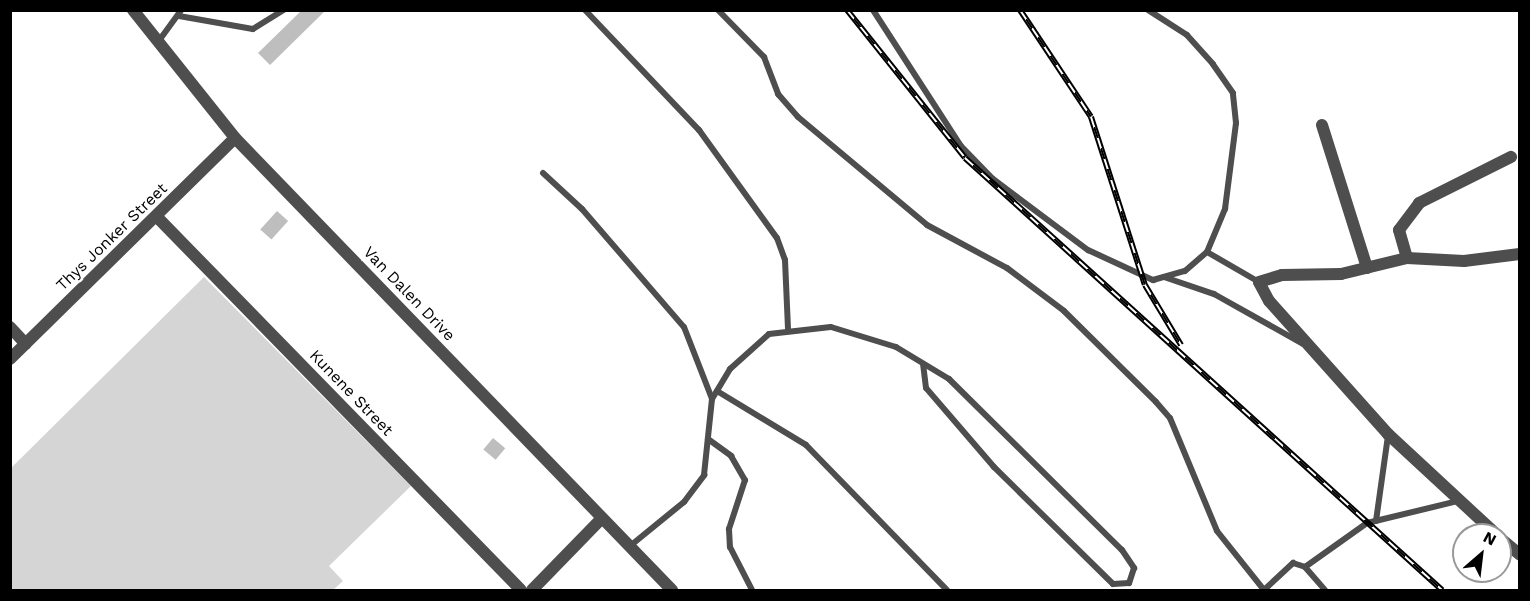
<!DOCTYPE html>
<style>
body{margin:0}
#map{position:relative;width:1530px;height:601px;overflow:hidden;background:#fff;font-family:"Work Sans",sans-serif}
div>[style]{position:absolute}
.green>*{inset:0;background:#d5d5d5}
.building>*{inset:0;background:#bebebe;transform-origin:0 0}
.service>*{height:6px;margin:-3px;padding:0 3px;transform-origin:3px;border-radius:3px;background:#4e4e4e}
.minor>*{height:12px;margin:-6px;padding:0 6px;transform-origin:6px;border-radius:6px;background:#4e4e4e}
.rail>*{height:6px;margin-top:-3px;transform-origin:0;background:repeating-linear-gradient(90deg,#fff 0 11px,#000 0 22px);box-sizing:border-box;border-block:2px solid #000}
span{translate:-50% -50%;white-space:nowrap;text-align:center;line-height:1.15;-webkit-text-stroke:5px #fff;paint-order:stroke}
.street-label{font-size:16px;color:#000}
.frame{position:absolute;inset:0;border:12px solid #000;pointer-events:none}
.north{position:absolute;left:1452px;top:523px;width:60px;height:60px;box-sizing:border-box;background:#fff;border:2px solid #999;border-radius:50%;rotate:28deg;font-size:16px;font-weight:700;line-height:24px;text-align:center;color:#000}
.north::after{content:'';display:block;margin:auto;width:21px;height:27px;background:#000;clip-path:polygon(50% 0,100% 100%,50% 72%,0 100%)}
</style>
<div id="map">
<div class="green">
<div style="clip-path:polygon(204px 277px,411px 486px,329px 566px,343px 581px,333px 590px,11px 590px,11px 468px)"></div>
</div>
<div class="building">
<div style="clip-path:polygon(302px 10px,326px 10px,270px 65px,258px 53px)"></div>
<div style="left:277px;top:211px;width:15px;height:25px;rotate:42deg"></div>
<div style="left:493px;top:438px;width:16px;height:15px;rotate:40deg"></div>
</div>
<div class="service">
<div style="left:585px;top:10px;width:166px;rotate:46.5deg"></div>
<div style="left:699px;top:130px;width:133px;rotate:54.2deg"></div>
<div style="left:777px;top:238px;width:23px;rotate:70deg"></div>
<div style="left:785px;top:260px;width:68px;rotate:87.5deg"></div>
<div style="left:718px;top:10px;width:66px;rotate:45.6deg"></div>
<div style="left:764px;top:57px;width:40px;rotate:69deg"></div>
<div style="left:778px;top:94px;width:30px;rotate:49deg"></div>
<div style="left:798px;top:117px;width:168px;rotate:39.9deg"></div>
<div style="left:927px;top:225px;width:91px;rotate:28.3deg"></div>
<div style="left:1007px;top:268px;width:71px;rotate:37deg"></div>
<div style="left:1064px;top:311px;width:129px;rotate:44.7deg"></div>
<div style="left:1156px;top:402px;width:21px;rotate:49deg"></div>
<div style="left:1170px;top:418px;width:122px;rotate:67.4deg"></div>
<div style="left:1217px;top:531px;width:75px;rotate:51.5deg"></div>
<div style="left:873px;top:10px;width:162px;rotate:57.1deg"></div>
<div style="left:961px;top:146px;width:46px;rotate:45.9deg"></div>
<div style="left:993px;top:179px;width:119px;rotate:36.8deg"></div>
<div style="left:1088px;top:250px;width:72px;rotate:24.8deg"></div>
<div style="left:1153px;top:280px;width:33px;rotate:-16deg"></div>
<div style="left:1185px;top:271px;width:29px;rotate:-41deg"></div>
<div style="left:1207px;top:252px;width:47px;rotate:-67.3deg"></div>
<div style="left:1225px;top:209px;width:87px;rotate:-82.7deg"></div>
<div style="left:1236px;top:123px;width:30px;rotate:-96deg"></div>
<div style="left:1233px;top:93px;width:35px;rotate:-125deg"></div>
<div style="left:1213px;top:64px;width:39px;rotate:-132deg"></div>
<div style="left:1187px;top:35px;width:46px;rotate:-147.3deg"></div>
<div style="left:179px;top:16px;width:75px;rotate:10deg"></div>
<div style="left:253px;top:29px;width:36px;rotate:-32deg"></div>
<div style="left:158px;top:42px;width:39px;rotate:-54deg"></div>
<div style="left:543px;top:173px;width:53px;rotate:42.7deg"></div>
<div style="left:582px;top:209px;width:156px;rotate:49.2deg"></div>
<div style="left:684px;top:327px;width:77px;rotate:68.7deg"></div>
<div style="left:1207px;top:252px;width:60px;rotate:30deg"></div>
<div style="left:1164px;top:277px;width:53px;rotate:18.8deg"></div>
<div style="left:1214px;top:294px;width:102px;rotate:29.3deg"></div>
<div style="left:717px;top:391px;width:104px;rotate:31.2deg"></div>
<div style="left:806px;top:445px;width:202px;rotate:45.8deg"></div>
<div style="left:708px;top:439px;width:29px;rotate:36deg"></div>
<div style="left:731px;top:456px;width:28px;rotate:60deg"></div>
<div style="left:745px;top:480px;width:52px;rotate:108.1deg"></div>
<div style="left:729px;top:529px;width:18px;rotate:87deg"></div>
<div style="left:730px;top:547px;width:48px;rotate:62.9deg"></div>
<div style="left:1376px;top:521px;width:86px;rotate:-82deg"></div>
<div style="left:630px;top:546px;width:70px;rotate:-39.2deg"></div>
<div style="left:684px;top:502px;width:34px;rotate:-53deg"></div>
<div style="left:704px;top:475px;width:76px;rotate:-84deg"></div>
<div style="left:712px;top:399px;width:35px;rotate:-59deg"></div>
<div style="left:730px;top:369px;width:52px;rotate:-41.9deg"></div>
<div style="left:769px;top:334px;width:62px;rotate:-6.4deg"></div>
<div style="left:831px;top:327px;width:68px;rotate:17.1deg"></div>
<div style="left:896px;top:347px;width:62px;rotate:31.1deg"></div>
<div style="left:949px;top:379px;width:243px;rotate:44.7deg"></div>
<div style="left:1122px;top:550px;width:22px;rotate:56deg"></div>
<div style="left:1134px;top:568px;width:16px;rotate:108deg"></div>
<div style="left:1129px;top:583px;width:16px;rotate:176deg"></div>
<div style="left:1113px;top:584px;width:167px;rotate:-135.5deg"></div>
<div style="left:994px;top:467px;width:104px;rotate:-130.7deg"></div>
<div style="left:926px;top:388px;width:24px;rotate:-97deg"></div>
<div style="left:1305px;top:567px;width:76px;rotate:-35.4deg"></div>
<div style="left:1367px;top:523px;width:94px;rotate:-13.6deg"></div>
<div style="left:1264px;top:590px;width:40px;rotate:-43deg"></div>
<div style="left:1293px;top:563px;width:13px;rotate:18deg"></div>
<div style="left:1305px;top:567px;width:30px;rotate:49deg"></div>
</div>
<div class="minor">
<div style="left:133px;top:10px;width:164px;rotate:51.4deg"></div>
<div style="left:235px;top:138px;width:629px;rotate:45.97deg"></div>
<div style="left:1322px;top:125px;width:150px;rotate:72.5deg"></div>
<div style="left:157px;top:217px;width:521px;rotate:45.7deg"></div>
<div style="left:1407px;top:258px;width:29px;rotate:-106deg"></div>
<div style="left:1399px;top:230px;width:34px;rotate:-53deg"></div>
<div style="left:1419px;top:203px;width:103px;rotate:-26.6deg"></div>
<div style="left:10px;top:327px;width:23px;rotate:47deg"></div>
<div style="left:10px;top:359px;width:315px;rotate:-44.5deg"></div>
<div style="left:1497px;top:535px;width:149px;rotate:-137.2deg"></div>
<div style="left:1388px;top:434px;width:178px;rotate:-131.8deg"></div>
<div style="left:1269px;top:301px;width:21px;rotate:-118deg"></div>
<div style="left:1259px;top:282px;width:24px;rotate:-17deg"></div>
<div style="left:1282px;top:275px;width:59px;rotate:-1deg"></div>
<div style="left:1341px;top:274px;width:68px;rotate:-13.6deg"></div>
<div style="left:1407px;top:258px;width:57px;rotate:3deg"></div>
<div style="left:1464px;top:261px;width:56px;rotate:-7.1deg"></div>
<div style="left:1500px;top:538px;width:26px;rotate:40deg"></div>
<div style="left:532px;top:590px;width:100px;rotate:-45.8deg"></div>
</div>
<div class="rail">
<div style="left:847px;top:10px;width:189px;rotate:51.4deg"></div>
<div style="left:965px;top:158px;width:644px;rotate:42.17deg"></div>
<div style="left:1020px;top:10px;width:128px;rotate:56.4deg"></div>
<div style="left:1091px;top:117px;width:176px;rotate:72.2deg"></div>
<div style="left:1145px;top:285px;width:70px;rotate:59deg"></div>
</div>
<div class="street-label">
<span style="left:112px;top:237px;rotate:-44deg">Thys Jonker Street</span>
<span style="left:409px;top:294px;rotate:46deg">Van Dalen Drive</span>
<span style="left:351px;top:393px;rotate:46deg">Kunene Street</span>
</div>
<div class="frame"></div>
<div class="north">N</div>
</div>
